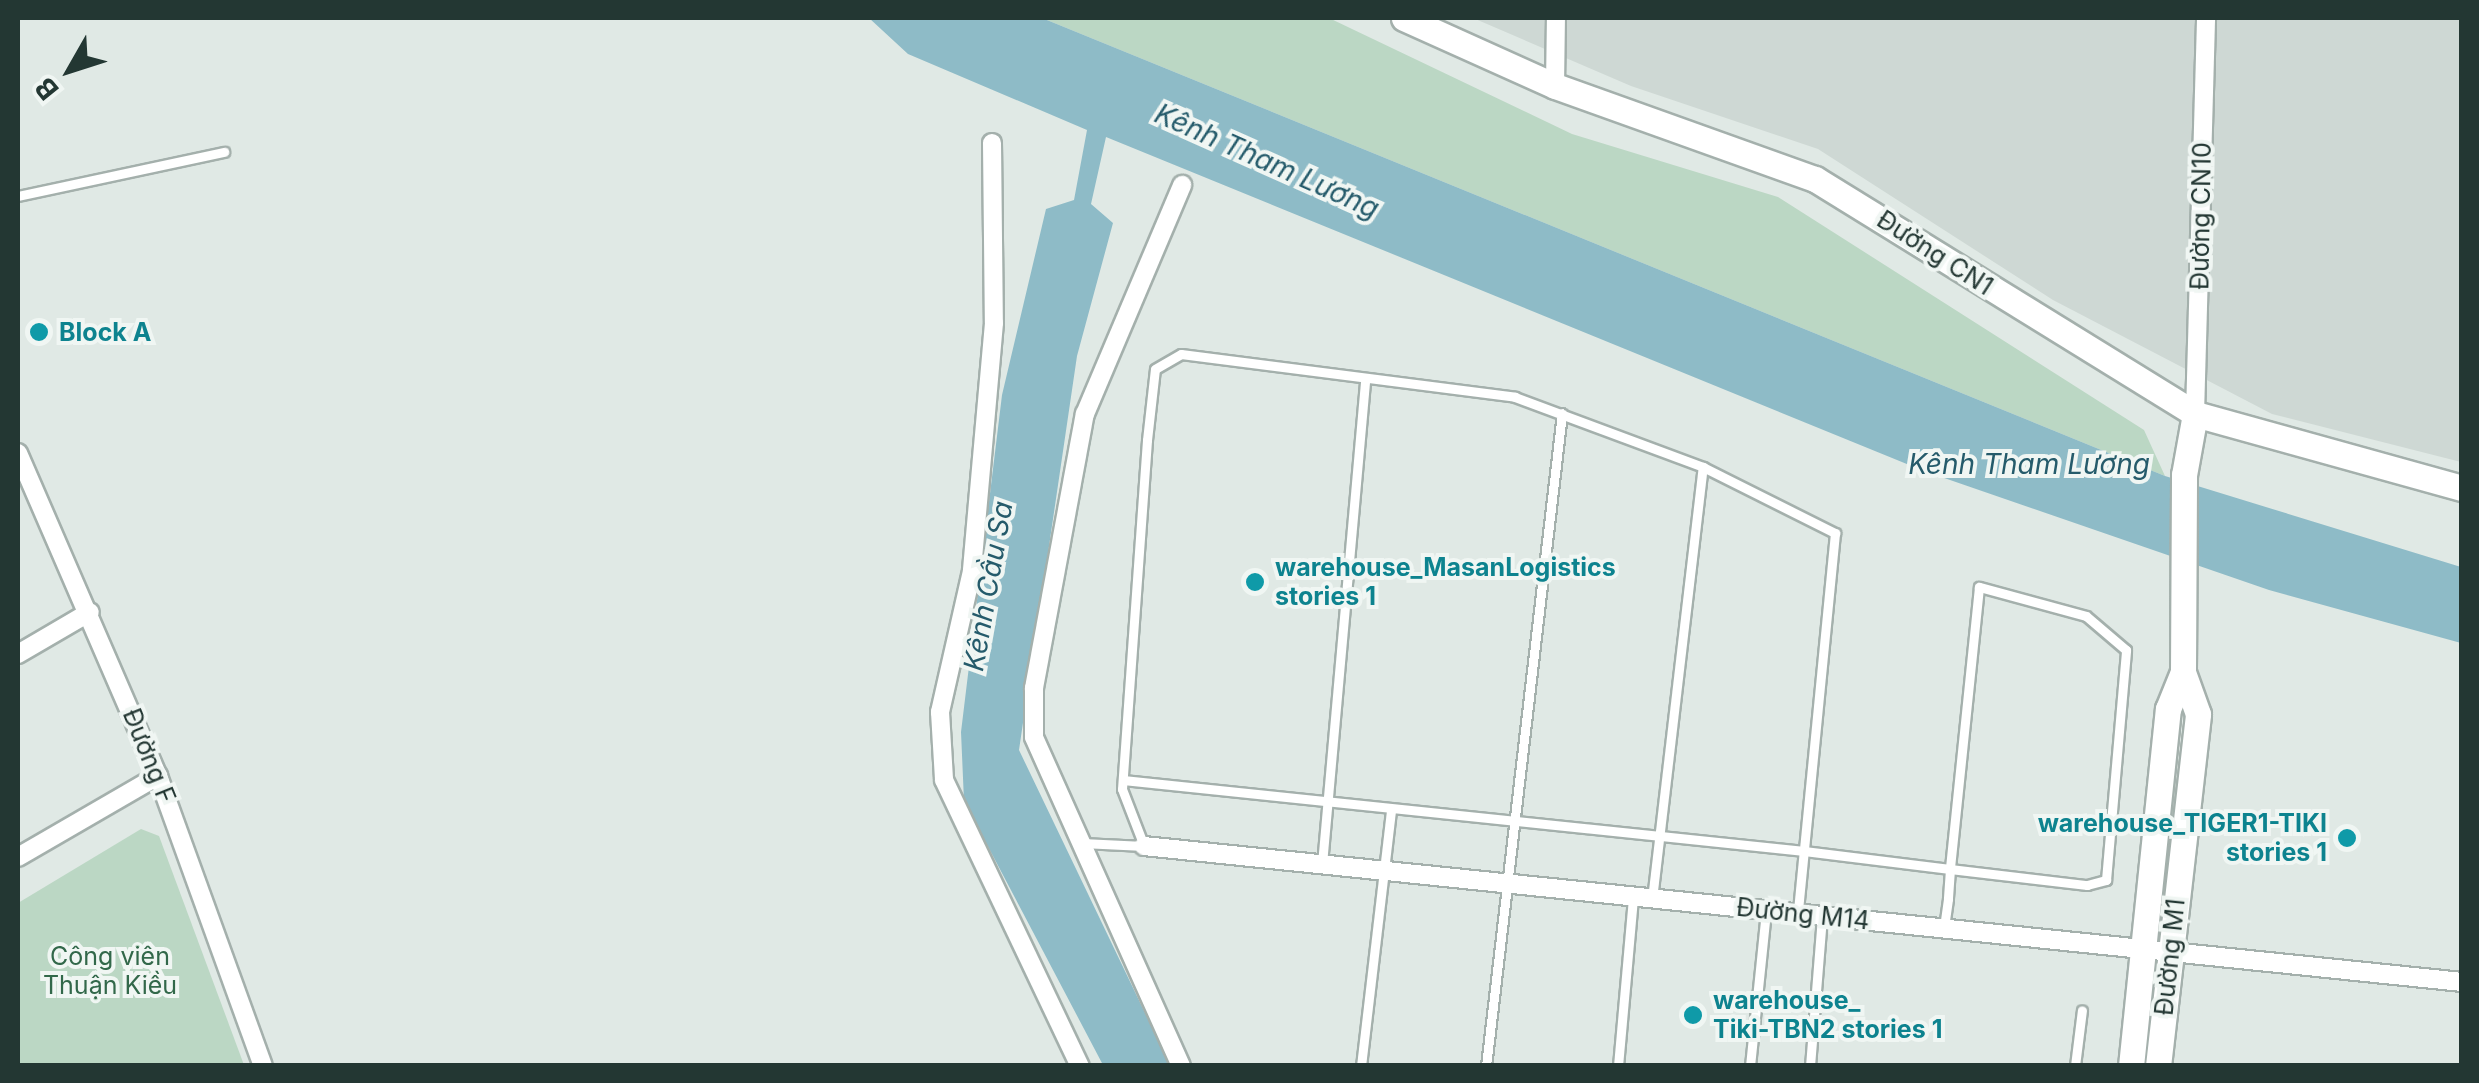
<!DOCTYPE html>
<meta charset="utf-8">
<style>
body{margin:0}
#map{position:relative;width:2479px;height:1083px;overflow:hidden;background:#e0e9e5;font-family:Inter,sans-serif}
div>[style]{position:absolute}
.built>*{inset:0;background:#ced8d4}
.green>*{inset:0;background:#bbd7c4}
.water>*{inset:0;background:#8ebbc7}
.roads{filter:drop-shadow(2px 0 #a4b0ac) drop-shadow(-2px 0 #a4b0ac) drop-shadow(0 2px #a4b0ac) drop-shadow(0 -2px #a4b0ac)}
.lane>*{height:9px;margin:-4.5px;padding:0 4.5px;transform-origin:4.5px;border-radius:4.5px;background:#fff}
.street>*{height:18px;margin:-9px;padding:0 9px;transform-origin:9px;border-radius:9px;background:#fff}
.secondary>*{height:25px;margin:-12.5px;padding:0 12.5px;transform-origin:12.5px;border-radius:12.5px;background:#fff}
.dots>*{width:28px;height:28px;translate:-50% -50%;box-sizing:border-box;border:5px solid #f0f6f3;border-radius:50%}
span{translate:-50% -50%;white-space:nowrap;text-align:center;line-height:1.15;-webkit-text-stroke:8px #f0f6f3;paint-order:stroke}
.street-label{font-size:25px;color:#233733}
.culture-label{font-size:25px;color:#0d838f;font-weight:700}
.left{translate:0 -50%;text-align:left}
.right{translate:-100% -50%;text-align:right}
.park-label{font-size:25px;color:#32684a}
.water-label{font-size:28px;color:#255b6b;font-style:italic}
.frame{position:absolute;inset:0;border:20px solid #233733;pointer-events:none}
.north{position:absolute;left:20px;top:20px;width:100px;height:100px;-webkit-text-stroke:8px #f0f6f3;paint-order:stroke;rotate:231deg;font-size:28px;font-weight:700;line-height:40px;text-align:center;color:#233733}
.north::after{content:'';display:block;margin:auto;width:35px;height:45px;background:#233733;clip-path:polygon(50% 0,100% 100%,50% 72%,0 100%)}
</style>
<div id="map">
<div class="built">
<div style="clip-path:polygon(1473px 18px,2461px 18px,2461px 462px,2272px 414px,2053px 300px,1818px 149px,1631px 86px)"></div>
</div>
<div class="green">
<div style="clip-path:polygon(1042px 18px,1329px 18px,1572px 134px,1778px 197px,2144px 430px,2165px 476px)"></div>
<div style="clip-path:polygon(141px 829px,159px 836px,244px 1065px,18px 1065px,18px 903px)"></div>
</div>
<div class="water">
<div style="clip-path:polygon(869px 18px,1042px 18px,2165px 476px,2461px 567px,2461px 643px,2269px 590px,1924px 471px,1106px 137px,1091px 204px,1113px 223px,1077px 356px,1019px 750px,1170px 1065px,1103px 1065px,964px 801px,961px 732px,1002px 395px,1046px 209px,1074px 200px,1087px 130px,908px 54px)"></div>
</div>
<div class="roads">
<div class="lane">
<div style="left:18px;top:196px;width:211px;rotate:-12.1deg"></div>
<div style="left:1123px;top:780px;width:685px;rotate:5.95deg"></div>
<div style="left:1804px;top:851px;width:147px;rotate:7deg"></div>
<div style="left:1950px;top:869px;width:138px;rotate:6.7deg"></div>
<div style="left:2087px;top:885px;width:20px;rotate:-15deg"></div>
<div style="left:2106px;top:880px;width:231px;rotate:-85deg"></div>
<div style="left:2126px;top:650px;width:52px;rotate:-139.6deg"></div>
<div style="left:2086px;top:616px;width:111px;rotate:-164.8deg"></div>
<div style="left:1979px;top:587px;width:283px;rotate:95.9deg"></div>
<div style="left:1950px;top:869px;width:30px;rotate:94deg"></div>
<div style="left:1948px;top:899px;width:30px;rotate:98deg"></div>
<div style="left:1082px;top:843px;width:62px;rotate:2.8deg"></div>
<div style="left:1144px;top:846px;width:61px;rotate:-111.1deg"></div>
<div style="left:1122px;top:789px;width:350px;rotate:-85.9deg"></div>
<div style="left:1147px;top:440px;width:71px;rotate:-83.6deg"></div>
<div style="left:1155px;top:369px;width:30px;rotate:-30deg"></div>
<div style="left:1181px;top:354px;width:337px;rotate:7.3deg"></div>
<div style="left:1515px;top:397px;width:201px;rotate:20.4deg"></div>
<div style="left:1703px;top:467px;width:148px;rotate:26.6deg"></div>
<div style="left:1835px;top:533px;width:382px;rotate:95.6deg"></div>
<div style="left:1322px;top:864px;width:487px;rotate:-84.9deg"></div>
<div style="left:1652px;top:899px;width:435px;rotate:-83.3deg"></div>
<div style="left:1361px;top:1066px;width:258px;rotate:-83.3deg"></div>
<div style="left:1486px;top:1066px;width:657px;rotate:-83.36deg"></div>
<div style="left:1618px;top:1066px;width:170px;rotate:-84.9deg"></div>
<div style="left:1750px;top:1066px;width:156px;rotate:-84.1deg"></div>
<div style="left:1810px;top:1066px;width:150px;rotate:-85.4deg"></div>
<div style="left:2075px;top:1066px;width:56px;rotate:-82.9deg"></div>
</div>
<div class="street">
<div style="left:1555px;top:86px;width:68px;rotate:-89.2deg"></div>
<div style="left:992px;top:143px;width:180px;rotate:89.4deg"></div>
<div style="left:994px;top:323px;width:249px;rotate:95.1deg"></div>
<div style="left:972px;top:571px;width:145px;rotate:102.8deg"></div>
<div style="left:940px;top:712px;width:68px;rotate:86.6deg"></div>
<div style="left:944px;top:780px;width:317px;rotate:64.6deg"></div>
<div style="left:2195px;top:414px;width:396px;rotate:-88.4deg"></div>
<div style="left:18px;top:453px;width:352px;rotate:66.6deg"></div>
<div style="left:158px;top:776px;width:308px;rotate:70.1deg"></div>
<div style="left:18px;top:654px;width:83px;rotate:-30.3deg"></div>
<div style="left:1144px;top:846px;width:1325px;rotate:5.89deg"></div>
<div style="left:18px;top:857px;width:162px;rotate:-30.1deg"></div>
<div style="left:1181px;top:1066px;width:360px;rotate:-114.1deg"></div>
<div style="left:1034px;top:737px;width:49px;rotate:-90deg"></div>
<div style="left:1034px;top:688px;width:279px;rotate:-79.5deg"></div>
<div style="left:1085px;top:414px;width:249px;rotate:-67deg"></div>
</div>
<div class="secondary">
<div style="left:1404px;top:18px;width:166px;rotate:24.2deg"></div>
<div style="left:1555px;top:86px;width:276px;rotate:19.7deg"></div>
<div style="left:1815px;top:179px;width:447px;rotate:31.7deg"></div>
<div style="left:2195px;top:414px;width:277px;rotate:15.5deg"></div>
<div style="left:2131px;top:1066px;width:359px;rotate:-84.1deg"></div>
<div style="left:2168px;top:709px;width:40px;rotate:-68deg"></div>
<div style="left:2158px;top:1066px;width:354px;rotate:-83.5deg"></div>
<div style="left:2198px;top:714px;width:45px;rotate:-109.7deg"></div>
<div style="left:2183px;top:672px;width:197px;rotate:-89.7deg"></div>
<div style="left:2184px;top:475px;width:62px;rotate:-79.8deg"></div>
</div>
</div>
<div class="dots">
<div style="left:39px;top:332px;background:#0f9aa8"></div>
<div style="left:1255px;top:582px;background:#0f9aa8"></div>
<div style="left:2347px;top:838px;background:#0f9aa8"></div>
<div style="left:1693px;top:1015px;background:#0f9aa8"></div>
</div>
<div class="street-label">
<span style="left:2201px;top:216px;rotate:-89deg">Đường CN10</span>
<span style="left:1935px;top:253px;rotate:33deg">Đường CN1</span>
<span style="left:149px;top:756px;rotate:68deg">Đường F</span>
<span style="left:1803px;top:914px;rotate:6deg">Đường M14</span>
<span style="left:2170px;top:957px;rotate:-84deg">Đường M1</span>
</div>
<div class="culture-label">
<span class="left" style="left:59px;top:332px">Block A</span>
<span class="left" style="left:1275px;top:582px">warehouse_MasanLogistics<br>stories 1</span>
<span class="right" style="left:2327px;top:838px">warehouse_TIGER1-TIKI<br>stories 1</span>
<span class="left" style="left:1713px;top:1015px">warehouse_<br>Tiki-TBN2 stories 1</span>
</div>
<div class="park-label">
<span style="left:110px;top:971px">Công viên<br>Thuận Kiều</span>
</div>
<div class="water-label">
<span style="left:1267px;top:161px;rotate:24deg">Kênh Tham Lương</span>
<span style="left:2029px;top:464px">Kênh Tham Lương</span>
<span style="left:988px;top:586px;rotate:-80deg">Kênh Cầu Sa</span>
</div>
<div class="frame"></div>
<div class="north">B</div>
</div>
